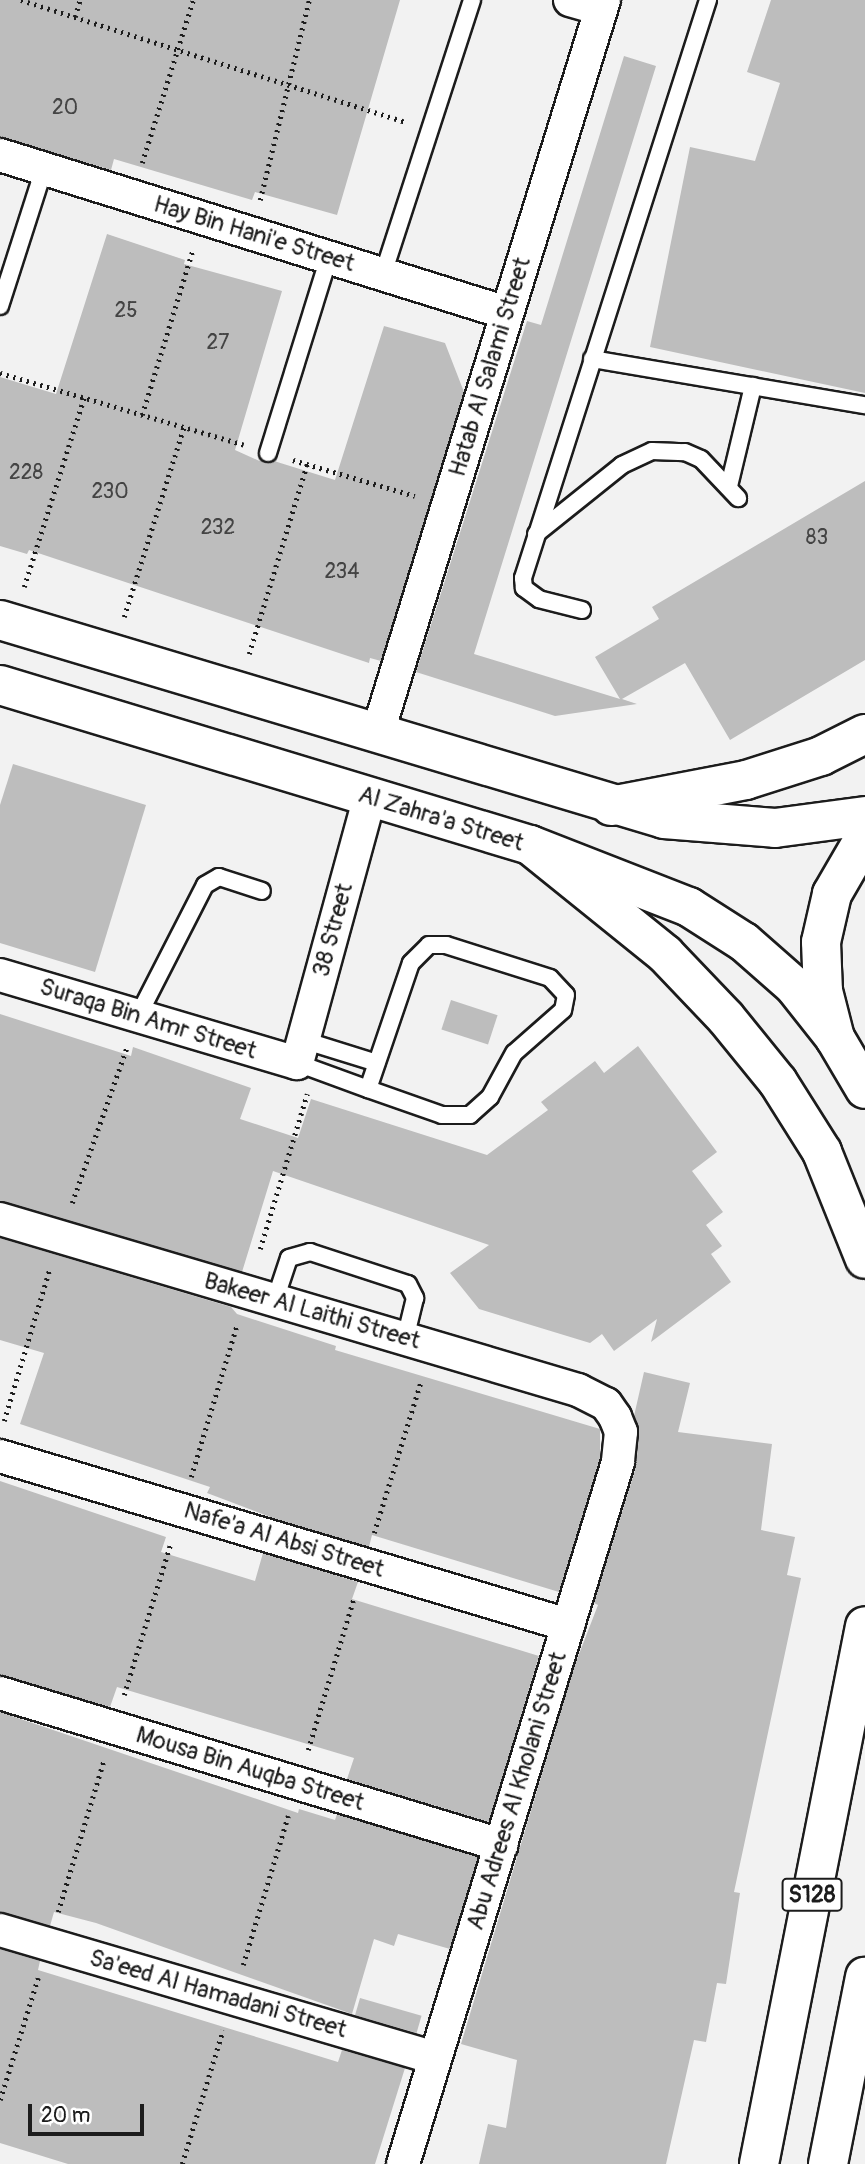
<!DOCTYPE html>
<style>
body{margin:0}
#map{position:relative;width:865px;height:2164px;overflow:hidden;background:#f2f2f2;font-family:Pangolin,sans-serif}
div>[style]{position:absolute}
.building>*{inset:0;background:#bdbdbd;transform-origin:0 0}
.path>*{height:4.5px;margin-top:-2.25px;transform-origin:0;background:repeating-linear-gradient(90deg,#1c1c1c 0 2px,transparent 0 7px)}
.roads{filter:drop-shadow(2px 0 #1c1c1c) drop-shadow(-2px 0 #1c1c1c) drop-shadow(0 2px #1c1c1c) drop-shadow(0 -2px #1c1c1c)}
.service>*{height:16px;margin:-8px;padding:0 8px;transform-origin:8px;border-radius:8px;background:#fff}
.minor>*{height:32px;margin:-16px;padding:0 16px;transform-origin:16px;border-radius:16px;background:#fff}
.secondary>*{height:38px;margin:-19px;padding:0 19px;transform-origin:19px;border-radius:19px;background:#fff}
.primary>*{height:38px;margin:-19px;padding:0 19px;transform-origin:19px;border-radius:19px;background:#fff}
span{translate:-50% -50%;white-space:nowrap;text-align:center;line-height:1.15;-webkit-text-stroke:5px #fff;paint-order:stroke}
.number-label{font-size:21px;color:#444}
.number-label span{-webkit-text-stroke-width:0}
.shield-label span{padding:2px 5px;background:#fff;border:2px solid;border-radius:5px;-webkit-text-stroke-width:0}
.shield-label{font-size:23px;color:#1c1c1c;font-weight:700}
.street-label{font-size:24px;color:#1c1c1c}
.scale{position:absolute;left:28px;top:2104px;width:116px;height:32px;box-sizing:border-box;border:4px solid #1c1c1c;border-top:0;padding-left:9px;font-size:21px;line-height:24px;white-space:nowrap;color:#1c1c1c;-webkit-text-stroke:5px #fff;paint-order:stroke}
</style>
<div id="map">
<div class="building">
<div style="clip-path:polygon(0 0,400px 0,337px 215px,255px 192px,252px 200px,114px 159px,111px 170px,0 137px)"></div>
<div style="clip-path:polygon(771px 0,865px 0,865px 393px,650px 347px,690px 147px,755px 161px,780px 83px,747px 72px)"></div>
<div style="clip-path:polygon(624px 56px,656px 66px,474px 654px,620px 699px,595px 657px,659px 619px,652px 607px,865px 481px,865px 660px,730px 740px,685px 663px,622px 699px,637px 704px,555px 716px,416px 672px,527px 321px,541px 325px)"></div>
<div style="clip-path:polygon(107px 234px,185px 260px,184px 264px,282px 291px,235px 450px,264px 463px,274px 461px,335px 480px,384px 326px,445px 343px,464px 392px,381px 661px,370px 658px,369px 663px,29px 550px,27px 554px,0 546px,0 377px,56px 394px)"></div>
<div style="clip-path:polygon(13px 764px,146px 805px,95px 972px,0 943px,0 805px)"></div>
<div style="left:451px;top:1000px;width:49px;height:31px;rotate:18deg"></div>
<div style="clip-path:polygon(0 1014px,131px 1056px,133px 1047px,251px 1088px,240px 1119px,298px 1138px,311px 1099px,487px 1155px,548px 1110px,541px 1102px,595px 1061px,604px 1073px,638px 1046px,717px 1152px,692px 1171px,723px 1212px,706px 1225px,722px 1246px,711px 1254px,731px 1282px,651px 1342px,657px 1319px,614px 1351px,602px 1334px,590px 1343px,479px 1309px,450px 1273px,489px 1245px,273px 1171px,242px 1272px,0 1201px)"></div>
<div style="clip-path:polygon(0 1238px,231px 1307px,237px 1314px,336px 1346px,335px 1350px,600px 1429px,600px 1458px,559px 1592px,372px 1535px,369px 1547px,273px 1518px,207px 1493px,210px 1487px,20px 1424px,44px 1353px,0 1340px)"></div>
<div style="clip-path:polygon(644px 1372px,690px 1383px,678px 1432px,772px 1444px,761px 1530px,795px 1537px,787px 1575px,801px 1578px,734px 1892px,740px 1893px,726px 1984px,717px 1983px,706px 2042px,694px 2040px,666px 2164px,479px 2164px,488px 2124px,506px 2128px,517px 2060px,461px 2044px,574px 1667px,598px 1605px,594px 1603px,636px 1467px,639px 1434px,634px 1416px)"></div>
<div style="clip-path:polygon(0 1481px,166px 1537px,161px 1552px,255px 1581px,263px 1553px,358px 1582px,352px 1599px,539px 1656px,489px 1822px,347px 1779px,354px 1758px,117px 1687px,110px 1707px,0 1675px)"></div>
<div style="clip-path:polygon(0 1712px,298px 1813px,299px 1809px,335px 1820px,337px 1814px,478px 1857px,450px 1949px,398px 1934px,394px 1946px,374px 1939px,352px 2014px,96px 1923px,54px 1912px,50px 1926px,0 1912px)"></div>
<div style="clip-path:polygon(0 1949px,40px 1961px,38px 1970px,338px 2062px,342px 2050px,405px 2068px,375px 2164px,68px 2164px,0 2143px)"></div>
<div style="left:360px;top:1998px;width:64px;height:18px;rotate:16deg"></div>
</div>
<div class="path">
<div style="left:21px;top:0;width:404px;rotate:17.6deg"></div>
<div style="left:75px;top:17px;width:18px;rotate:-74deg"></div>
<div style="left:142px;top:163px;width:171px;rotate:-72.6deg"></div>
<div style="left:260px;top:200px;width:206px;rotate:-76.2deg"></div>
<div style="left:0;top:373px;width:254px;rotate:16.4deg"></div>
<div style="left:142px;top:415px;width:174px;rotate:-72.9deg"></div>
<div style="left:293px;top:460px;width:127px;rotate:16.4deg"></div>
<div style="left:24px;top:587px;width:198px;rotate:-72.4deg"></div>
<div style="left:124px;top:617px;width:199px;rotate:-72.5deg"></div>
<div style="left:249px;top:654px;width:199px;rotate:-73deg"></div>
<div style="left:72px;top:1203px;width:165px;rotate:-70.6deg"></div>
<div style="left:260px;top:1249px;width:162px;rotate:-73.1deg"></div>
<div style="left:4px;top:1421px;width:160px;rotate:-73.3deg"></div>
<div style="left:191px;top:1477px;width:159px;rotate:-73.2deg"></div>
<div style="left:374px;top:1533px;width:159px;rotate:-72.8deg"></div>
<div style="left:124px;top:1695px;width:160px;rotate:-72.9deg"></div>
<div style="left:308px;top:1750px;width:159px;rotate:-73.2deg"></div>
<div style="left:58px;top:1912px;width:159px;rotate:-73.2deg"></div>
<div style="left:243px;top:1965px;width:156px;rotate:-73.2deg"></div>
<div style="left:0;top:2100px;width:128px;rotate:-72.7deg"></div>
<div style="left:182px;top:2164px;width:140px;rotate:-73deg"></div>
</div>
<div class="roads">
<div class="service">
<div style="left:383px;top:274px;width:288px;rotate:-72deg"></div>
<div style="left:0;top:306px;width:144px;rotate:-72.2deg"></div>
<div style="left:592px;top:359px;width:277px;rotate:9.6deg"></div>
<div style="left:268px;top:453px;width:205px;rotate:-72.7deg"></div>
<div style="left:729px;top:486px;width:103px;rotate:-76.5deg"></div>
<div style="left:536px;top:534px;width:110px;rotate:-38.7deg"></div>
<div style="left:622px;top:465px;width:33px;rotate:-25deg"></div>
<div style="left:652px;top:451px;width:33px;rotate:2deg"></div>
<div style="left:685px;top:452px;width:17px;rotate:24deg"></div>
<div style="left:701px;top:459px;width:54px;rotate:46.5deg"></div>
<div style="left:582px;top:610px;width:44px;rotate:-165.7deg"></div>
<div style="left:539px;top:599px;width:19px;rotate:-144deg"></div>
<div style="left:524px;top:588px;width:10px;rotate:-96deg"></div>
<div style="left:523px;top:578px;width:607px;rotate:-72.25deg"></div>
<div style="left:429px;top:945px;width:17px"></div>
<div style="left:446px;top:945px;width:109px;rotate:17.6deg"></div>
<div style="left:550px;top:978px;width:23px;rotate:47deg"></div>
<div style="left:566px;top:995px;width:15px;rotate:101deg"></div>
<div style="left:563px;top:1010px;width:65px;rotate:138.7deg"></div>
<div style="left:514px;top:1053px;width:50px;rotate:118.6deg"></div>
<div style="left:490px;top:1097px;width:27px;rotate:138deg"></div>
<div style="left:470px;top:1115px;width:28px;rotate:180deg"></div>
<div style="left:442px;top:1115px;width:78px;rotate:-160.6deg"></div>
<div style="left:368px;top:1089px;width:133px;rotate:-71.2deg"></div>
<div style="left:411px;top:963px;width:25px;rotate:-45deg"></div>
<div style="left:138px;top:1016px;width:147px;rotate:-62.9deg"></div>
<div style="left:205px;top:885px;width:16px;rotate:-30deg"></div>
<div style="left:219px;top:877px;width:45px;rotate:18deg"></div>
<div style="left:303px;top:1040px;width:77px;rotate:17.3deg"></div>
<div style="left:297px;top:1063px;width:76px;rotate:20.1deg"></div>
<div style="left:275px;top:1300px;width:44px;rotate:-71.6deg"></div>
<div style="left:289px;top:1258px;width:22px;rotate:-16deg"></div>
<div style="left:310px;top:1252px;width:103px;rotate:18.1deg"></div>
<div style="left:408px;top:1284px;width:16px;rotate:63deg"></div>
<div style="left:415px;top:1298px;width:42px;rotate:103.7deg"></div>
</div>
<div class="minor">
<div style="left:570px;top:0;width:32px;rotate:16deg"></div>
<div style="left:0;top:155px;width:531px;rotate:17.31deg"></div>
<div style="left:377px;top:735px;width:769px;rotate:-72.84deg"></div>
<div style="left:0;top:975px;width:310px;rotate:16.5deg"></div>
<div style="left:297px;top:1063px;width:276px;rotate:-74.7deg"></div>
<div style="left:0;top:1219px;width:603px;rotate:16.48deg"></div>
<div style="left:578px;top:1390px;width:31px;rotate:27deg"></div>
<div style="left:606px;top:1404px;width:16px;rotate:55deg"></div>
<div style="left:615px;top:1417px;width:16px;rotate:68deg"></div>
<div style="left:621px;top:1432px;width:30px;rotate:96deg"></div>
<div style="left:618px;top:1462px;width:734px;rotate:107.03deg"></div>
<div style="left:0;top:1456px;width:593px;rotate:16.57deg"></div>
<div style="left:0;top:1693px;width:524px;rotate:16.88deg"></div>
<div style="left:0;top:1930px;width:453px;rotate:16.4deg"></div>
</div>
<div class="secondary">
<div style="left:0;top:620px;width:693px;rotate:16.68deg"></div>
<div style="left:664px;top:819px;width:111px;rotate:4.6deg"></div>
<div style="left:775px;top:828px;width:91px;rotate:-7.6deg"></div>
<div style="left:0;top:685px;width:554px;rotate:16.8deg"></div>
<div style="left:530px;top:845px;width:171px;rotate:21.3deg"></div>
<div style="left:689px;top:907px;width:65px;rotate:32.5deg"></div>
<div style="left:744px;top:942px;width:67px;rotate:41.3deg"></div>
<div style="left:794px;top:986px;width:66px;rotate:51.7deg"></div>
</div>
<div class="primary">
<div style="left:611px;top:806px;width:137px;rotate:-10.9deg"></div>
<div style="left:746px;top:780px;width:79px;rotate:-17.7deg"></div>
<div style="left:821px;top:756px;width:49px;rotate:-26.6deg"></div>
<div style="left:865px;top:837px;width:66px;rotate:120.1deg"></div>
<div style="left:832px;top:894px;width:49px;rotate:102.9deg"></div>
<div style="left:821px;top:942px;width:49px;rotate:87.7deg"></div>
<div style="left:823px;top:991px;width:49px;rotate:75.7deg"></div>
<div style="left:835px;top:1038px;width:59px;rotate:59.5deg"></div>
<div style="left:530px;top:845px;width:174px;rotate:38.9deg"></div>
<div style="left:665px;top:954px;width:88px;rotate:46.4deg"></div>
<div style="left:726px;top:1018px;width:82px;rotate:50.9deg"></div>
<div style="left:778px;top:1082px;width:83px;rotate:57.8deg"></div>
<div style="left:822px;top:1152px;width:115px;rotate:68.1deg"></div>
<div style="left:759px;top:2164px;width:548px;rotate:-78.85deg"></div>
<div style="left:828px;top:2164px;width:191px;rotate:-78.8deg"></div>
</div>
</div>
<div class="number-label">
<span style="left:65px;top:108px">20</span>
<span style="left:126px;top:311px">25</span>
<span style="left:218px;top:343px">27</span>
<span style="left:26px;top:473px">228</span>
<span style="left:110px;top:492px">230</span>
<span style="left:218px;top:528px">232</span>
<span style="left:817px;top:538px">83</span>
<span style="left:342px;top:572px">234</span>
</div>
<div class="shield-label">
<span style="left:812px;top:1895px">S128</span>
</div>
<div class="street-label">
<span style="left:254px;top:234px;rotate:17deg">Hay Bin Hani'e Street</span>
<span style="left:490px;top:367px;rotate:-73deg">Hatab Al Salami Street</span>
<span style="left:441px;top:819px;rotate:17deg">Al Zahra'a Street</span>
<span style="left:333px;top:930px;rotate:-75deg">38 Street</span>
<span style="left:148px;top:1019px;rotate:17deg">Suraqa Bin Amr Street</span>
<span style="left:312px;top:1311px;rotate:16deg">Bakeer Al Laithi Street</span>
<span style="left:284px;top:1540px;rotate:17deg">Nafe'a Al Absi Street</span>
<span style="left:250px;top:1769px;rotate:17deg">Mousa Bin Auqba Street</span>
<span style="left:517px;top:1791px;rotate:-73deg">Abu Adrees Al Kholani Street</span>
<span style="left:218px;top:1994px;rotate:16deg">Sa'eed Al Hamadani Street</span>
</div>
<div class="scale">20 m</div>
</div>
